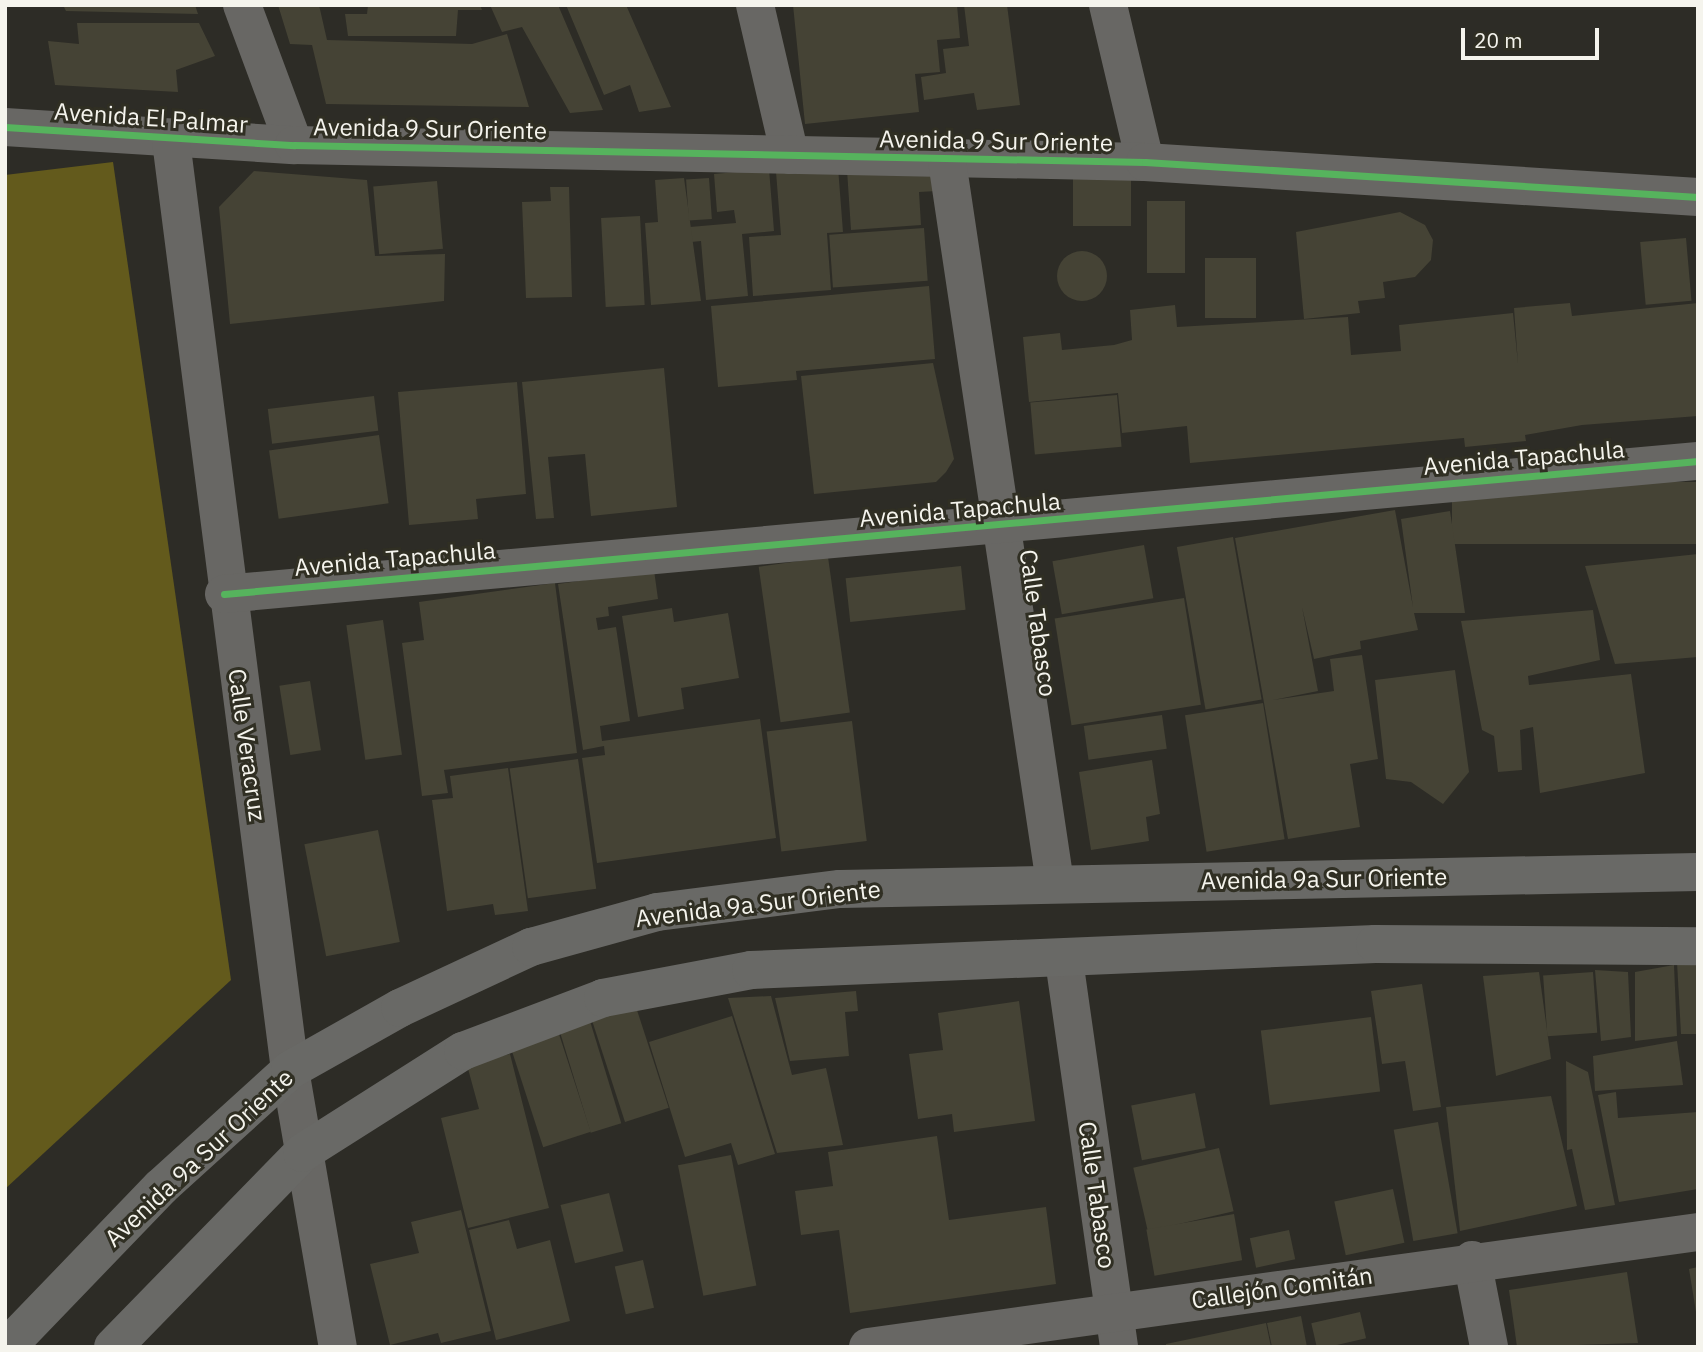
<!DOCTYPE html>
<meta charset="utf-8">
<style>
body{margin:0}
#map{position:relative;width:1703px;height:1352px;overflow:hidden;background:#2d2c26;font-family:"IBM Plex Sans",sans-serif}
div>[style]{position:absolute}
.forest>*{inset:0;background:#635a1c}
.building>*{inset:0;background:#454335;transform-origin:0 0}
.round{border-radius:50%}
.minor>*{height:38px;margin:-19px;padding:0 19px;transform-origin:19px;border-radius:19px;background:#686764}
.secondary>*{height:38px;margin:-19px;padding:0 19px;transform-origin:19px;border-radius:19px;background:#696966}
.cycleway>*{height:7px;margin:-3.5px;padding:0 3.5px;transform-origin:3.5px;border-radius:3.5px;background:#56b35d}
span{translate:-50% -50%;white-space:nowrap;text-align:center;line-height:1.15;-webkit-text-stroke:6px #302f23;paint-order:stroke}
.street-label{font-size:24px;color:#f5f4ed}
.frame{position:absolute;inset:0;border:7px solid #f5f4ed;pointer-events:none}
.scale{position:absolute;left:1461px;top:28px;width:138px;height:32px;box-sizing:border-box;border:4px solid #f5f4ed;border-top:0;padding-left:9px;font-size:21px;line-height:24px;white-space:nowrap;color:#f5f4ed;-webkit-text-stroke:5px #302f23;paint-order:stroke}
</style>
<div id="map">
<div class="forest">
<div style="clip-path:polygon(113px 162px,231px 980px,5px 1189px,5px 175px)"></div>
</div>
<div class="building">
<div style="clip-path:polygon(63px 5px,195px 5px,198px 14px,66px 11px)"></div>
<div style="clip-path:polygon(278px 5px,319px 5px,327px 40px,472px 44px,507px 34px,529px 107px,326px 104px,312px 45px,290px 44px)"></div>
<div style="clip-path:polygon(368px 5px,480px 5px,482px 10px,458px 10px,456px 36px,348px 36px,345px 14px,367px 14px)"></div>
<div style="clip-path:polygon(490px 5px,558px 5px,603px 110px,570px 113px,522px 27px,502px 32px)"></div>
<div style="clip-path:polygon(566px 5px,626px 5px,671px 107px,639px 112px,630px 85px,604px 95px)"></div>
<div style="clip-path:polygon(793px 5px,957px 5px,960px 38px,937px 40px,940px 72px,915px 74px,919px 112px,805px 124px)"></div>
<div style="clip-path:polygon(964px 5px,1007px 5px,1020px 105px,977px 110px,974px 93px,924px 100px,921px 77px,946px 73px,943px 49px,969px 46px)"></div>
<div style="clip-path:polygon(77px 23px,199px 23px,215px 56px,176px 70px,178px 92px,55px 85px,48px 41px,79px 44px)"></div>
<div style="clip-path:polygon(936px 163px,937px 191px,919px 192px,921px 225px,851px 230px,847px 170px)"></div>
<div style="clip-path:polygon(838px 167px,843px 232px,827px 233px,831px 290px,753px 296px,749px 237px,781px 235px,776px 172px)"></div>
<div style="clip-path:polygon(769px 169px,774px 231px,742px 234px,748px 296px,706px 300px,701px 241px,691px 242px,690px 227px,736px 223px,734px 210px,717px 212px,714px 174px)"></div>
<div style="clip-path:polygon(254px 171px,367px 180px,375px 256px,445px 254px,444px 301px,230px 324px,219px 207px)"></div>
<div style="left:1131px;top:171px;width:55px;height:58px;rotate:90deg"></div>
<div style="clip-path:polygon(684px 178px,701px 301px,651px 305px,645px 223px,658px 222px,655px 180px)"></div>
<div style="left:709px;top:178px;width:41px;height:23px;rotate:86deg"></div>
<div style="left:437px;top:181px;width:68px;height:64px;rotate:85deg"></div>
<div style="clip-path:polygon(550px 187px,569px 187px,572px 297px,526px 298px,522px 202px,551px 201px)"></div>
<div style="left:1147px;top:201px;width:38px;height:72px"></div>
<div style="clip-path:polygon(1400px 212px,1425px 225px,1433px 240px,1431px 260px,1415px 277px,1383px 282px,1385px 298px,1358px 301px,1360px 313px,1304px 319px,1296px 232px)"></div>
<div style="left:640px;top:216px;width:89px;height:39px;rotate:87deg"></div>
<div style="left:924px;top:228px;width:53px;height:95px;rotate:86deg"></div>
<div style="left:1686px;top:238px;width:63px;height:46px;rotate:85deg"></div>
<div class="round" style="left:1057px;top:251px;width:50px;height:50px"></div>
<div style="left:1205px;top:258px;width:51px;height:60px"></div>
<div style="clip-path:polygon(929px 286px,935px 359px,796px 371px,797px 380px,718px 387px,711px 306px)"></div>
<div style="clip-path:polygon(1570px 303px,1572px 316px,1698px 303px,1698px 416px,1582px 425px,1525px 435px,1526px 441px,1465px 447px,1464px 438px,1190px 463px,1187px 426px,1122px 433px,1118px 393px,1029px 402px,1023px 337px,1060px 333px,1062px 350px,1114px 345px,1132px 340px,1130px 310px,1175px 305px,1177px 327px,1348px 317px,1351px 355px,1401px 351px,1399px 325px,1513px 313px,1518px 364px,1514px 308px)"></div>
<div style="clip-path:polygon(933px 363px,954px 459px,946px 472px,936px 482px,814px 494px,801px 376px)"></div>
<div style="clip-path:polygon(664px 368px,677px 507px,591px 516px,585px 454px,548px 457px,554px 518px,536px 519px,522px 382px)"></div>
<div style="clip-path:polygon(517px 382px,526px 494px,476px 499px,478px 519px,409px 525px,398px 392px)"></div>
<div style="left:1117px;top:395px;width:52px;height:87px;rotate:85deg"></div>
<div style="left:374px;top:396px;width:35px;height:107px;rotate:83deg"></div>
<div style="left:379px;top:435px;width:69px;height:111px;rotate:82deg"></div>
<div style="left:1698px;top:482px;width:62px;height:246px;rotate:90deg"></div>
<div style="clip-path:polygon(1395px 510px,1413px 607px,1401px 519px,1450px 511px,1465px 613px,1414px 613px,1418px 630px,1360px 641px,1361px 649px,1314px 659px,1302px 607px,1318px 691px,1273px 700px,1334px 691px,1330px 659px,1362px 655px,1378px 759px,1350px 764px,1360px 827px,1288px 839px,1235px 538px)"></div>
<div style="left:1233px;top:537px;width:165px;height:57px;rotate:80deg"></div>
<div style="left:1144px;top:545px;width:54px;height:93px;rotate:80deg"></div>
<div style="clip-path:polygon(1698px 554px,1698px 657px,1615px 664px,1585px 566px)"></div>
<div style="left:828px;top:557px;width:157px;height:70px;rotate:82deg"></div>
<div style="left:961px;top:566px;width:44px;height:116px;rotate:84deg"></div>
<div style="clip-path:polygon(654px 570px,658px 599px,608px 607px,609px 616px,596px 618px,598px 630px,616px 627px,630px 721px,600px 726px,602px 741px,760px 719px,776px 838px,597px 863px,582px 758px,605px 755px,604px 746px,583px 750px,558px 584px)"></div>
<div style="clip-path:polygon(555px 583px,577px 753px,444px 770px,448px 793px,422px 796px,402px 643px,424px 640px,419px 602px)"></div>
<div style="left:1184px;top:598px;width:108px;height:131px;rotate:81deg"></div>
<div style="clip-path:polygon(672px 608px,674px 622px,728px 613px,739px 678px,681px 688px,684px 709px,638px 717px,622px 616px)"></div>
<div style="clip-path:polygon(1593px 610px,1600px 660px,1528px 676px,1529px 685px,1631px 674px,1645px 773px,1540px 793px,1533px 727px,1520px 730px,1522px 770px,1498px 772px,1494px 736px,1482px 730px,1461px 621px)"></div>
<div style="left:383px;top:620px;width:136px;height:37px;rotate:82deg"></div>
<div style="clip-path:polygon(1455px 670px,1469px 772px,1443px 804px,1411px 782px,1386px 779px,1375px 680px)"></div>
<div style="left:310px;top:681px;width:70px;height:31px;rotate:81deg"></div>
<div style="left:1263px;top:703px;width:138px;height:79px;rotate:81deg"></div>
<div style="left:1162px;top:715px;width:34px;height:79px;rotate:82deg"></div>
<div style="left:852px;top:721px;width:121px;height:86px;rotate:83deg"></div>
<div style="left:578px;top:759px;width:131px;height:69px;rotate:82deg"></div>
<div style="clip-path:polygon(1152px 760px,1160px 814px,1146px 817px,1149px 841px,1091px 850px,1079px 772px)"></div>
<div style="clip-path:polygon(508px 768px,528px 911px,495px 915px,493px 904px,447px 911px,432px 800px,453px 798px,450px 776px)"></div>
<div style="left:378px;top:830px;width:114px;height:75px;rotate:79deg"></div>
<div style="clip-path:polygon(1677px 962px,1698px 965px,1698px 1034px,1681px 1034px)"></div>
<div style="clip-path:polygon(1674px 965px,1677px 1036px,1635px 1041px,1635px 972px)"></div>
<div style="clip-path:polygon(1595px 970px,1628px 972px,1631px 1037px,1601px 1041px)"></div>
<div style="clip-path:polygon(1539px 972px,1551px 1059px,1496px 1076px,1483px 976px)"></div>
<div style="left:1593px;top:972px;width:61px;height:50px;rotate:86deg"></div>
<div style="clip-path:polygon(1422px 984px,1441px 1107px,1413px 1111px,1405px 1061px,1382px 1064px,1371px 991px)"></div>
<div style="clip-path:polygon(856px 991px,858px 1011px,845px 1012px,849px 1056px,790px 1061px,775px 998px)"></div>
<div style="clip-path:polygon(771px 996px,792px 1075px,826px 1068px,843px 1145px,777px 1153px,728px 998px)"></div>
<div style="clip-path:polygon(1019px 1001px,1035px 1121px,954px 1132px,952px 1114px,918px 1119px,909px 1054px,943px 1050px,938px 1013px)"></div>
<div style="left:636px;top:1007px;width:106px;height:46px;rotate:72deg"></div>
<div style="clip-path:polygon(732px 1016px,775px 1154px,738px 1165px,731px 1143px,685px 1157px,649px 1042px)"></div>
<div style="left:1371px;top:1017px;width:75px;height:111px;rotate:83deg"></div>
<div style="left:590px;top:1021px;width:107px;height:32px;rotate:73deg"></div>
<div style="left:558px;top:1031px;width:106px;height:50px;rotate:72deg"></div>
<div style="clip-path:polygon(1677px 1041px,1683px 1085px,1595px 1091px,1593px 1056px)"></div>
<div style="clip-path:polygon(510px 1054px,549px 1208px,468px 1228px,441px 1118px,479px 1109px,467px 1065px)"></div>
<div style="clip-path:polygon(1566px 1061px,1588px 1072px,1615px 1205px,1585px 1210px,1572px 1149px,1567px 1150px)"></div>
<div style="clip-path:polygon(1616px 1092px,1618px 1118px,1698px 1112px,1698px 1189px,1619px 1202px,1598px 1095px)"></div>
<div style="left:1195px;top:1093px;width:56px;height:65px;rotate:79deg"></div>
<div style="clip-path:polygon(1551px 1096px,1577px 1206px,1460px 1231px,1446px 1107px)"></div>
<div style="left:1438px;top:1122px;width:113px;height:45px;rotate:80deg"></div>
<div style="clip-path:polygon(937px 1136px,949px 1220px,1046px 1207px,1056px 1284px,850px 1313px,839px 1230px,801px 1235px,795px 1191px,833px 1186px,828px 1152px)"></div>
<div style="left:1219px;top:1148px;width:65px;height:88px;rotate:77deg"></div>
<div style="left:731px;top:1155px;width:133px;height:54px;rotate:79deg"></div>
<div style="left:1393px;top:1189px;width:55px;height:60px;rotate:78deg"></div>
<div style="left:609px;top:1193px;width:60px;height:50px;rotate:76deg"></div>
<div style="clip-path:polygon(461px 1210px,491px 1331px,441px 1343px,438px 1333px,390px 1345px,370px 1264px,419px 1253px,411px 1222px)"></div>
<div style="left:1234px;top:1214px;width:47px;height:89px;rotate:80deg"></div>
<div style="clip-path:polygon(509px 1220px,517px 1249px,550px 1240px,570px 1321px,496px 1340px,469px 1230px)"></div>
<div style="left:1289px;top:1230px;width:30px;height:40px;rotate:78deg"></div>
<div style="left:643px;top:1260px;width:49px;height:29px;rotate:77deg"></div>
<div style="clip-path:polygon(1698px 1267px,1698px 1312px,1696px 1312px,1689px 1269px)"></div>
<div style="clip-path:polygon(1627px 1272px,1638px 1343px,1517px 1347px,1509px 1290px)"></div>
<div style="left:1360px;top:1312px;width:27px;height:50px;rotate:77deg"></div>
<div style="clip-path:polygon(1301px 1316px,1307px 1347px,1272px 1347px,1267px 1323px)"></div>
<div style="clip-path:polygon(1266px 1323px,1271px 1347px,1166px 1347px,1166px 1344px)"></div>
</div>
<div class="minor">
<div style="left:242px;top:5px;width:149px;rotate:69.6deg"></div>
<div style="left:755px;top:5px;width:154px;rotate:76.9deg"></div>
<div style="left:1108px;top:5px;width:161px;rotate:76.7deg"></div>
<div style="left:5px;top:127px;width:290px;rotate:3.6deg"></div>
<div style="left:294px;top:145px;width:851px;rotate:1.14deg"></div>
<div style="left:1145px;top:162px;width:554px;rotate:3.62deg"></div>
<div style="left:171px;top:141px;width:937px;rotate:82.7deg"></div>
<div style="left:290px;top:1070px;width:281px;rotate:80.2deg"></div>
<div style="left:947px;top:161px;width:730px;rotate:81.49deg"></div>
<div style="left:224px;top:594px;width:1480px;rotate:-5.16deg"></div>
<div style="left:1064px;top:960px;width:391px;rotate:81.9deg"></div>
<div style="left:1472px;top:1260px;width:89px;rotate:78.9deg"></div>
<div style="left:868px;top:1347px;width:838px;rotate:-7.89deg"></div>
</div>
<div class="secondary">
<div style="left:7px;top:1347px;width:222px;rotate:-46.1deg"></div>
<div style="left:161px;top:1187px;width:174px;rotate:-42.2deg"></div>
<div style="left:290px;top:1070px;width:126px;rotate:-29.4deg"></div>
<div style="left:400px;top:1008px;width:145px;rotate:-25deg"></div>
<div style="left:531px;top:947px;width:131px;rotate:-15.5deg"></div>
<div style="left:657px;top:912px;width:184px;rotate:-7.2deg"></div>
<div style="left:840px;top:889px;width:858px;rotate:-1.14deg"></div>
<div style="left:113px;top:1347px;width:271px;rotate:-45.7deg"></div>
<div style="left:302px;top:1153px;width:191px;rotate:-32.4deg"></div>
<div style="left:463px;top:1051px;width:150px;rotate:-20.7deg"></div>
<div style="left:603px;top:998px;width:151px;rotate:-10.7deg"></div>
<div style="left:751px;top:970px;width:625px;rotate:-2.39deg"></div>
<div style="left:1375px;top:944px;width:323px;rotate:0.4deg"></div>
</div>
<div class="cycleway">
<div style="left:5px;top:127px;width:290px;rotate:3.6deg"></div>
<div style="left:294px;top:145px;width:851px;rotate:1.14deg"></div>
<div style="left:1145px;top:162px;width:554px;rotate:3.62deg"></div>
<div style="left:224px;top:594px;width:1480px;rotate:-5.16deg"></div>
</div>
<div class="street-label">
<span style="left:151px;top:118px;rotate:4deg">Avenida El Palmar</span>
<span style="left:430px;top:129px;rotate:1deg">Avenida 9 Sur Oriente</span>
<span style="left:996px;top:141px;rotate:1deg">Avenida 9 Sur Oriente</span>
<span style="left:1524px;top:458px;rotate:-5deg">Avenida Tapachula</span>
<span style="left:960px;top:510px;rotate:-5deg">Avenida Tapachula</span>
<span style="left:395px;top:559px;rotate:-5deg">Avenida Tapachula</span>
<span style="left:1038px;top:623px;rotate:82deg">Calle Tabasco</span>
<span style="left:247px;top:745px;rotate:82deg">Calle Veracruz</span>
<span style="left:1324px;top:879px;rotate:-1deg">Avenida 9a Sur Oriente</span>
<span style="left:758px;top:904px;rotate:-7deg">Avenida 9a Sur Oriente</span>
<span style="left:199px;top:1158px;rotate:-43deg">Avenida 9a Sur Oriente</span>
<span style="left:1097px;top:1195px;rotate:82deg">Calle Tabasco</span>
<span style="left:1282px;top:1288px;rotate:-8deg">Callejón Comitán</span>
</div>
<div class="frame"></div>
<div class="scale">20 m</div>
</div>
